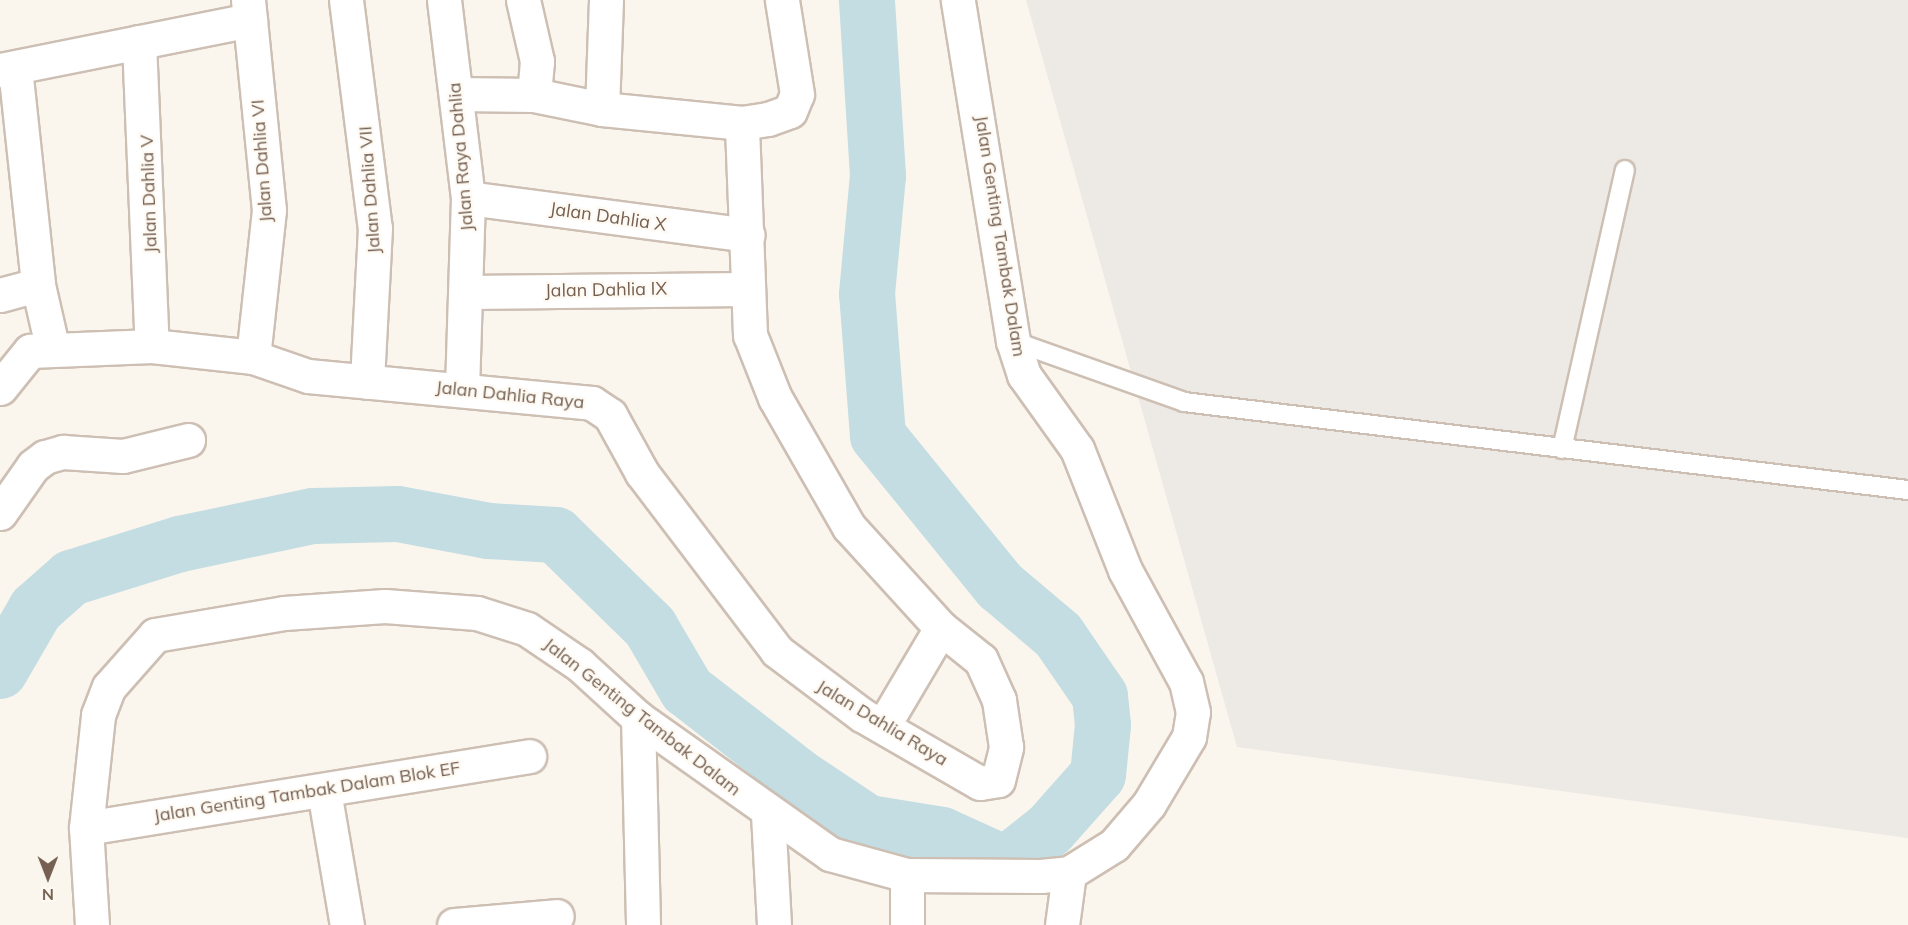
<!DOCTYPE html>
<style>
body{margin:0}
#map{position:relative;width:1908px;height:925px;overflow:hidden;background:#fbf6ed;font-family:Mulish,sans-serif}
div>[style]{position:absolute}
.industrial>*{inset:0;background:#ede9e5}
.river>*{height:56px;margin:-28px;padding:0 28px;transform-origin:28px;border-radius:28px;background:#c3dde3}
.roads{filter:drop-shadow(2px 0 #cdbfb3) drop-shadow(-2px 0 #cdbfb3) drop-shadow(0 2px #cdbfb3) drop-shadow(0 -2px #cdbfb3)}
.lane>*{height:18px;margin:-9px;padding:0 9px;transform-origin:9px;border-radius:9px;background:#fff}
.street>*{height:33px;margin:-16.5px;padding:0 16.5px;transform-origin:16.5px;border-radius:16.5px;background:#fff}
span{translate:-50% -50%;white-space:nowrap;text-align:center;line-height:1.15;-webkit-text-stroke:4.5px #fefaf3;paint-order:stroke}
.street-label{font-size:18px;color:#756051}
.north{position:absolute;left:18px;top:847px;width:60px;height:60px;-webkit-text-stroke:4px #fefaf3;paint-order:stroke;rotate:180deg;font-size:16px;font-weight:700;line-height:24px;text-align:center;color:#756051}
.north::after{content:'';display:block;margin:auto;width:21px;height:27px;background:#756051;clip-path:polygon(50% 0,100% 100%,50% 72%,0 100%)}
</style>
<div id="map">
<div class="industrial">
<div style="clip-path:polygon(1026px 0,1908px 0,1908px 838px,1237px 747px)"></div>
</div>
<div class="river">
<div style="left:0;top:671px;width:72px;rotate:-59.9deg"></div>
<div style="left:36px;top:609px;width:47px;rotate:-41.5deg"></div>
<div style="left:71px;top:578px;width:114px;rotate:-17.3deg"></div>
<div style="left:180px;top:544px;width:136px;rotate:-11.9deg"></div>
<div style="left:313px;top:516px;width:85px;rotate:-1.3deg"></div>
<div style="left:398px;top:514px;width:93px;rotate:10.6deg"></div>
<div style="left:489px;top:531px;width:67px;rotate:3.4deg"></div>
<div style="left:556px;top:535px;width:132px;rotate:44.4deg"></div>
<div style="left:650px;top:627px;width:73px;rotate:59.6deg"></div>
<div style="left:687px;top:690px;width:142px;rotate:37.8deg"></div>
<div style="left:799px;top:777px;width:83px;rotate:33.7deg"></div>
<div style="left:868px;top:823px;width:75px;rotate:9.2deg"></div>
<div style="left:942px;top:835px;width:70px;rotate:24.4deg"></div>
<div style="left:1006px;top:864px;width:56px;rotate:-38.5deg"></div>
<div style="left:1050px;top:829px;width:72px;rotate:-48.4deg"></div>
<div style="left:1098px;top:775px;width:50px;rotate:-84.3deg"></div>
<div style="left:1103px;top:725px;width:29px;rotate:-96deg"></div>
<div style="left:1100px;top:696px;width:74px;rotate:-124.5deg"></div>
<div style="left:1058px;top:635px;width:76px;rotate:-139.8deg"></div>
<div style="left:1000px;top:586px;width:193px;rotate:-129.1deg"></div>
<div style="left:878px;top:436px;width:142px;rotate:-94.4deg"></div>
<div style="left:867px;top:294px;width:119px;rotate:-84.7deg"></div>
<div style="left:878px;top:176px;width:176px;rotate:-93.6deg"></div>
</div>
<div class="roads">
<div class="lane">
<div style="left:1013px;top:341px;width:182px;rotate:19.6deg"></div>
<div style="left:1184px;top:402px;width:729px;rotate:6.93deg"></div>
<div style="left:1562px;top:449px;width:286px;rotate:-77.3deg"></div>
</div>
<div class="street">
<div style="left:248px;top:0;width:211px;rotate:84.3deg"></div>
<div style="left:269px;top:210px;width:148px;rotate:96.2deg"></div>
<div style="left:346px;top:0;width:230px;rotate:82.8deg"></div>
<div style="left:375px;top:228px;width:154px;rotate:93deg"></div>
<div style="left:444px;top:0;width:199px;rotate:83.1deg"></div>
<div style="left:468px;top:198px;width:189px;rotate:91.8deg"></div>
<div style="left:523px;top:0;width:63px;rotate:77.1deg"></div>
<div style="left:537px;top:61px;width:34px;rotate:95deg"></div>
<div style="left:139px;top:42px;width:304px;rotate:87.6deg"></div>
<div style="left:15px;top:68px;width:218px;rotate:83.9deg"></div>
<div style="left:38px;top:285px;width:63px;rotate:77.1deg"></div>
<div style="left:0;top:70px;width:255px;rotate:-11.3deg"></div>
<div style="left:458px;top:94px;width:76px;rotate:0.8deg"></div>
<div style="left:534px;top:95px;width:69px;rotate:11.6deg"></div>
<div style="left:602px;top:109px;width:141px;rotate:5.7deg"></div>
<div style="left:742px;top:123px;width:26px;rotate:-9deg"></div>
<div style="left:768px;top:119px;width:23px;rotate:-20deg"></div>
<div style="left:790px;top:111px;width:18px;rotate:-68deg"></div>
<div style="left:797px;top:94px;width:95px;rotate:-99.1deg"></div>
<div style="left:602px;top:109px;width:109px;rotate:-87.9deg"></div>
<div style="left:468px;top:198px;width:282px;rotate:7.5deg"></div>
<div style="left:467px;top:292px;width:278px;rotate:-0.6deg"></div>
<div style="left:0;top:295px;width:39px;rotate:-15deg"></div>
<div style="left:0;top:388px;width:48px;rotate:-51deg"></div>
<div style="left:30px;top:351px;width:122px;rotate:-2.3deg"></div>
<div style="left:152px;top:346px;width:102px;rotate:6.2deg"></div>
<div style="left:253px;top:357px;width:58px;rotate:19.1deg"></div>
<div style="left:308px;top:376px;width:285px;rotate:5.4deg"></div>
<div style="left:592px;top:403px;width:22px;rotate:34deg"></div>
<div style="left:610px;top:415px;width:66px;rotate:61.1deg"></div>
<div style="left:642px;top:473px;width:223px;rotate:52.8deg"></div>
<div style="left:777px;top:651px;width:106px;rotate:37deg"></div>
<div style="left:862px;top:715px;width:136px;rotate:30deg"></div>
<div style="left:980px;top:783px;width:18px;rotate:-9deg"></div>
<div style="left:998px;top:780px;width:34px;rotate:-76deg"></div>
<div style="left:1006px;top:747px;width:48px;rotate:-98.5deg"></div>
<div style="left:999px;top:700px;width:44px;rotate:-114.2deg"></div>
<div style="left:981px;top:660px;width:51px;rotate:-141.3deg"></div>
<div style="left:941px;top:628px;width:137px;rotate:-132.3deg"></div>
<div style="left:849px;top:527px;width:149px;rotate:-119.8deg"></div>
<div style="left:775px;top:398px;width:68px;rotate:-111.6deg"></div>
<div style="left:750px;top:335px;width:212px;rotate:-92.2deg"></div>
<div style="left:0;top:513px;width:57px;rotate:-54.9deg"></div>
<div style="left:33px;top:466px;width:15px;rotate:-37deg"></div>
<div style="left:45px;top:457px;width:19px;rotate:-16deg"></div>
<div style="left:63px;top:452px;width:60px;rotate:3.8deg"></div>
<div style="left:123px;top:456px;width:67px;rotate:-13.8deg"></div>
<div style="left:638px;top:718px;width:207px;rotate:88.6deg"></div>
<div style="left:883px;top:726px;width:114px;rotate:-59.4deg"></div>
<div style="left:324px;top:791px;width:136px;rotate:80.3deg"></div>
<div style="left:768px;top:814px;width:111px;rotate:86.9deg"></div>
<div style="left:86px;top:828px;width:449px;rotate:-9.2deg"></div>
<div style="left:92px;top:925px;width:97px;rotate:-93.5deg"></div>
<div style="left:86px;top:828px;width:114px;rotate:-83.9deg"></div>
<div style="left:98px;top:715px;width:30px;rotate:-69deg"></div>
<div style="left:109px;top:687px;width:69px;rotate:-48.5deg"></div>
<div style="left:155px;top:635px;width:131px;rotate:-9.7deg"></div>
<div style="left:284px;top:613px;width:101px;rotate:-4deg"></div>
<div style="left:385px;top:606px;width:92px;rotate:4.4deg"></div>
<div style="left:477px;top:613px;width:52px;rotate:17.7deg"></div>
<div style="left:527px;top:629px;width:64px;rotate:34.2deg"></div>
<div style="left:580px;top:665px;width:79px;rotate:42.4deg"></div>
<div style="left:638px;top:718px;width:235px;rotate:35.3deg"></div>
<div style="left:830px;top:854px;width:80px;rotate:15.3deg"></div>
<div style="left:907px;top:875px;width:134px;rotate:0.4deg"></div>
<div style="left:1041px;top:876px;width:28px;rotate:-6deg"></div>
<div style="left:1069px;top:873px;width:53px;rotate:-31.9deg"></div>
<div style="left:1114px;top:845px;width:54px;rotate:-49.5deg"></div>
<div style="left:1149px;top:804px;width:78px;rotate:-59.2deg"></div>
<div style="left:1189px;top:737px;width:25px;rotate:-81deg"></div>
<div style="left:1193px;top:712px;width:31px;rotate:-103deg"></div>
<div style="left:1186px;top:682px;width:128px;rotate:-118.6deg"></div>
<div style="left:1125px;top:570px;width:130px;rotate:-111.6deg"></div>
<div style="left:1077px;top:449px;width:91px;rotate:-125.6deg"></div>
<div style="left:1024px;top:375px;width:36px;rotate:-108deg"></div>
<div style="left:1013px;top:341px;width:345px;rotate:-99.2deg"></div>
<div style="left:454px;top:925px;width:103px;rotate:-5deg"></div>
<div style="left:907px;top:925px;width:50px;rotate:-90deg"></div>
<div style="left:1062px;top:925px;width:52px;rotate:-82.3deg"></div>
</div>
</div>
<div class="street-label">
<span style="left:461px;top:157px;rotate:-95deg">Jalan Raya Dahlia</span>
<span style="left:262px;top:161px;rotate:-94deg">Jalan Dahlia VI</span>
<span style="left:370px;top:190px;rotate:-94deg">Jalan Dahlia VII</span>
<span style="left:149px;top:194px;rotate:-92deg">Jalan Dahlia V</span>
<span style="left:608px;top:217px;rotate:8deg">Jalan Dahlia X</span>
<span style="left:1000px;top:236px;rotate:81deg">Jalan Genting Tambak Dalam</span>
<span style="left:606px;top:290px;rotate:-1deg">Jalan Dahlia IX</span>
<span style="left:510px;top:395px;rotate:6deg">Jalan Dahlia Raya</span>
<span style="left:642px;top:717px;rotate:38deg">Jalan Genting Tambak Dalam</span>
<span style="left:882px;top:723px;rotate:31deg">Jalan Dahlia Raya</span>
<span style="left:307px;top:792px;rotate:-9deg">Jalan Genting Tambak Dalam Blok EF</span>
</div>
<div class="north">N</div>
</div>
